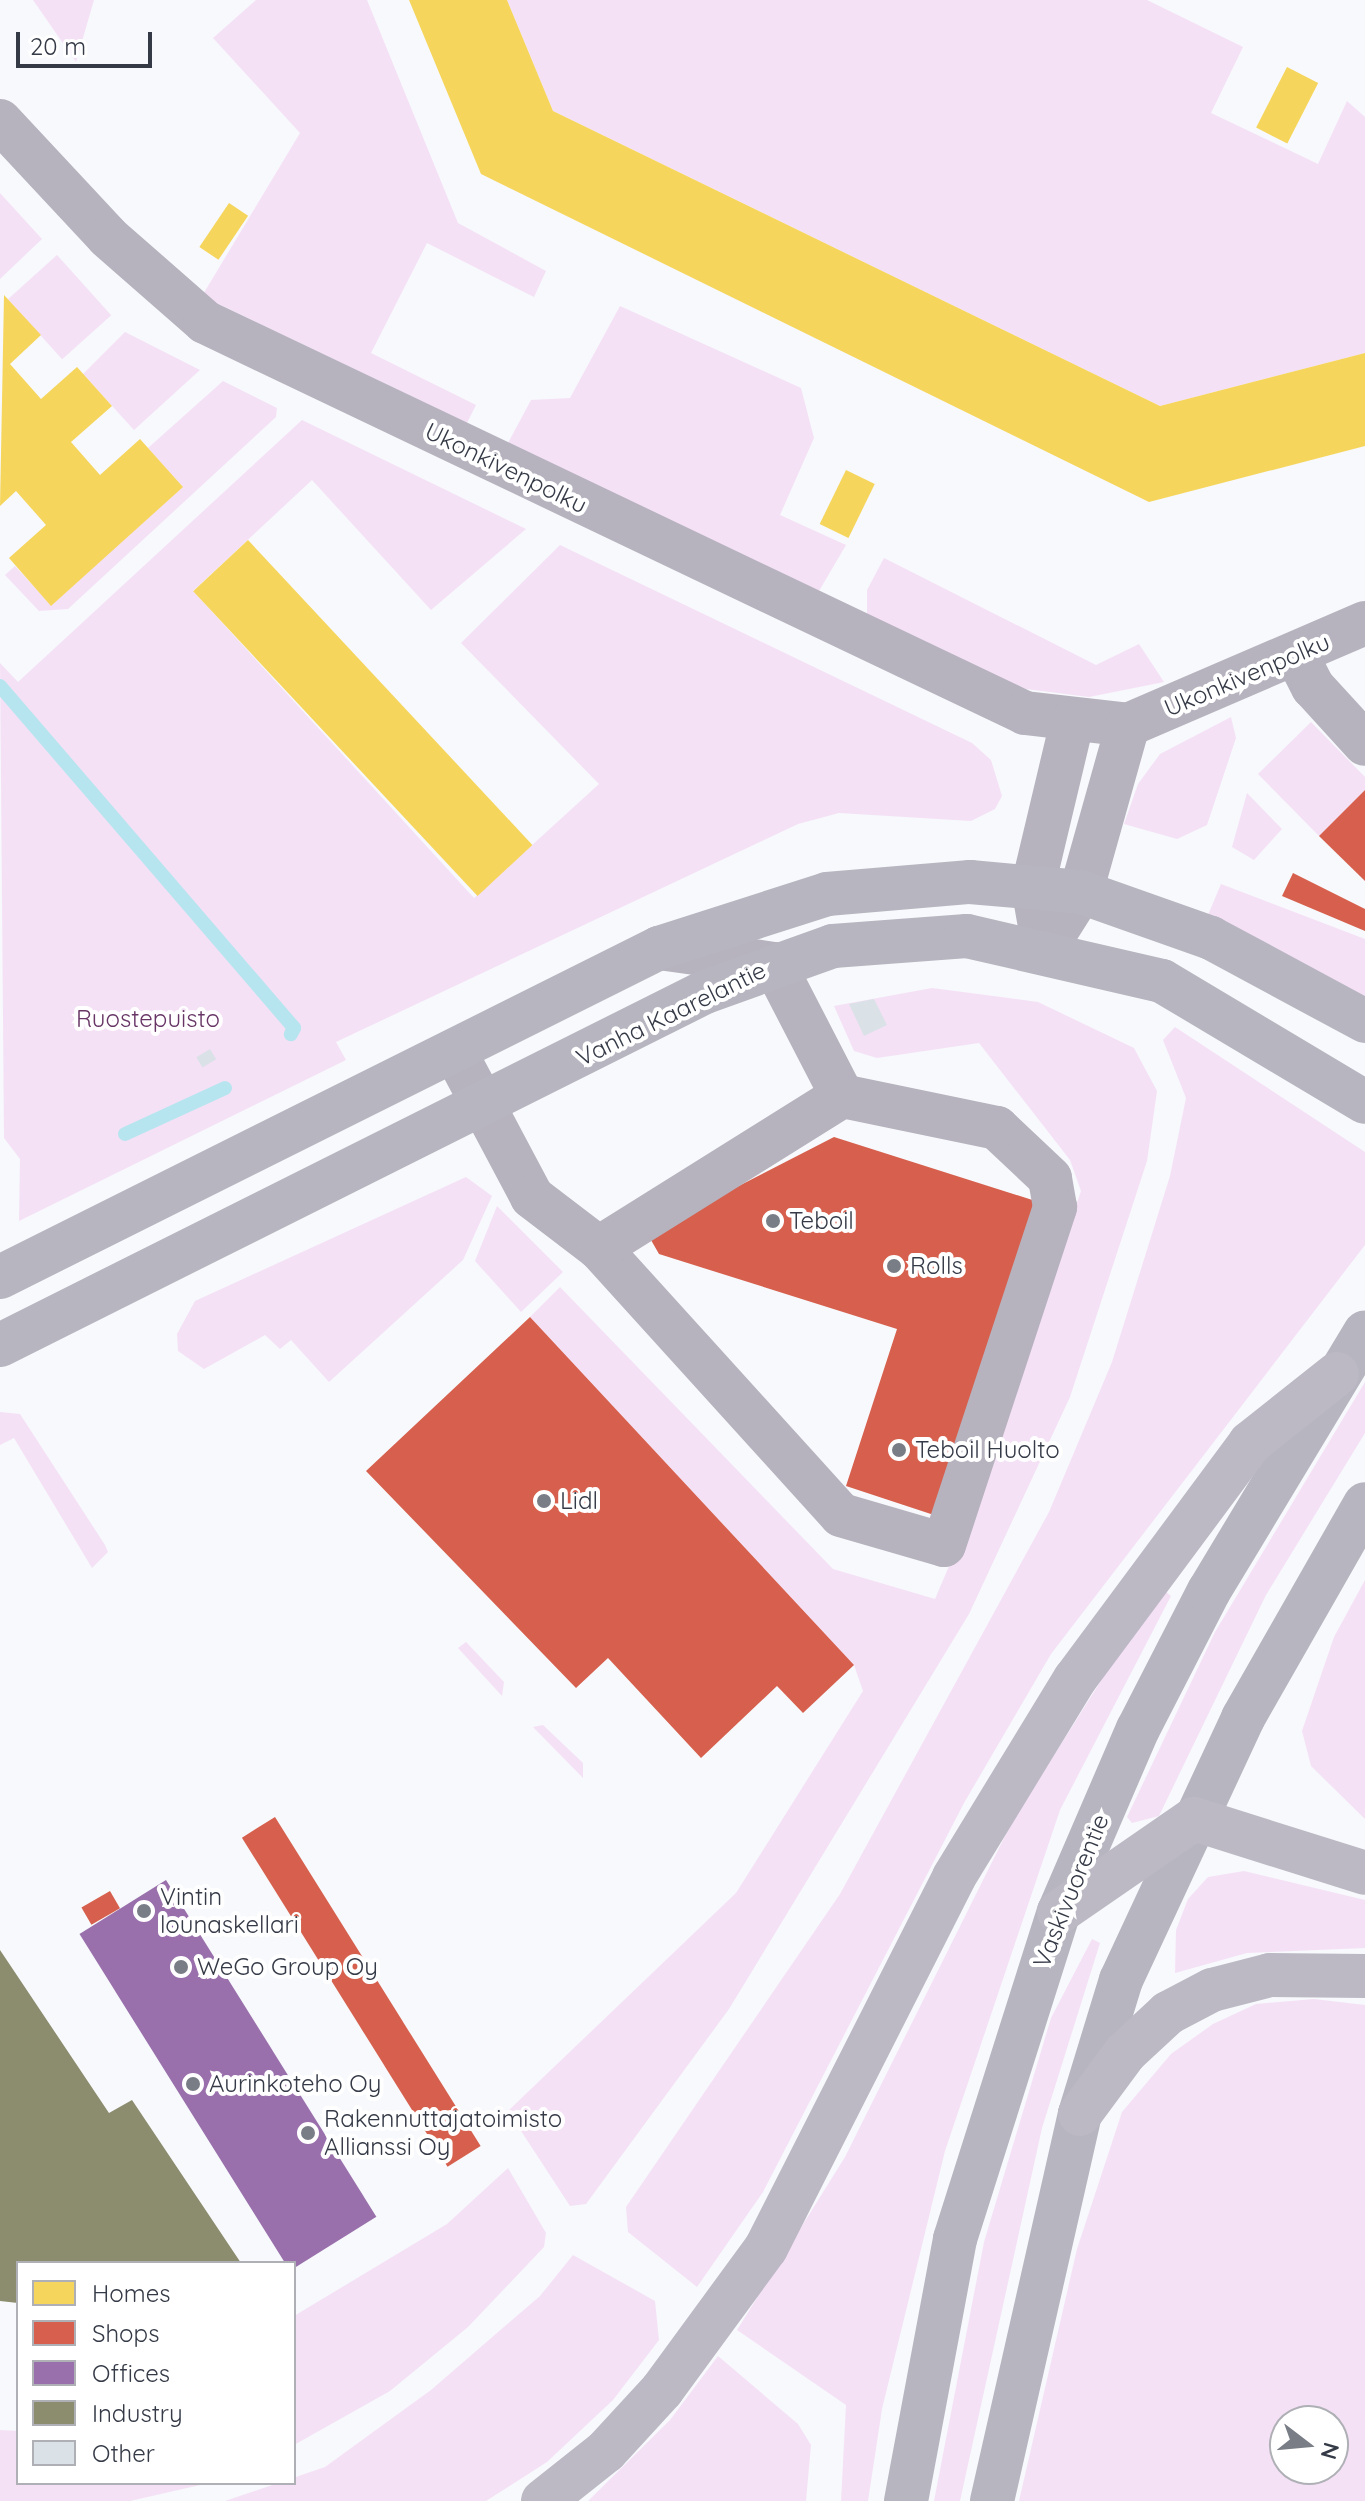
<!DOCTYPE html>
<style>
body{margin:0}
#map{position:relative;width:1365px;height:2501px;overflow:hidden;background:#f7f9fc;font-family:Quicksand,sans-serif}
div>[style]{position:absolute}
.green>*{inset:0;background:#f5e1f6;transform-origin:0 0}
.homes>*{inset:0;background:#f6d55c;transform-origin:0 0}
.shops>*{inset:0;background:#d6604d;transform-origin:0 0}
.offices>*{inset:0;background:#9970ab;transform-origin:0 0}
.industry>*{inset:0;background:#8c8c6e}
.stream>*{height:14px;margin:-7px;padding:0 7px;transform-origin:7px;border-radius:7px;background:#b7e5ef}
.building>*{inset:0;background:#dae1e7;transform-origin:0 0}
.minor>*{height:44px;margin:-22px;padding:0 22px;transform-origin:22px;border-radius:22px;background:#b6b2be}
.major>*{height:44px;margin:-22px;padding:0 22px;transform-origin:22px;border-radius:22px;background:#b7b5c0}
.highway>*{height:44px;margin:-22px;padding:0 22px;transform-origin:22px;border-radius:22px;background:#bcb9c5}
.dots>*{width:22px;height:22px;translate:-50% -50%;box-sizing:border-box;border:4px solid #fff;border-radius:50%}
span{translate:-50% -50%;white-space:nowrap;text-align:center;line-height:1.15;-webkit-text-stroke:8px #fff;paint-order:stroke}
.street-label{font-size:24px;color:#353a47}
.park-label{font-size:24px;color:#683666}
.poi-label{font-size:24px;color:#353a47}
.left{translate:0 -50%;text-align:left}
.legend{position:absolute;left:16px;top:2261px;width:280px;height:224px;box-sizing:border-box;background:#fff;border:2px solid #aeb0b5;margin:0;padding:10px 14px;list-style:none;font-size:24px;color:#353a47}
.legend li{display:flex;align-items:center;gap:16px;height:40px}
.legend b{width:40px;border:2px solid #aeb0b5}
.north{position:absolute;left:1269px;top:2405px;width:80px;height:80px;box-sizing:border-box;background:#fff;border:2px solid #aeb0b5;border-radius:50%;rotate:106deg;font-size:22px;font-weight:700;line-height:32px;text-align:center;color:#353a47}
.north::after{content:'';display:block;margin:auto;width:28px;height:36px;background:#797d86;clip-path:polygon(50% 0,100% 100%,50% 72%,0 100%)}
.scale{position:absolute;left:16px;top:32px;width:136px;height:36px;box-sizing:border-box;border:4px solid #353a47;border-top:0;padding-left:10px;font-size:24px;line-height:28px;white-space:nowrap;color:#353a47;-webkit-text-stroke:6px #fff;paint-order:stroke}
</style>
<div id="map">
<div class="green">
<div style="clip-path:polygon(33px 0,94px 0,76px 62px)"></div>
<div style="clip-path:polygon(256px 0,367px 0,458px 223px,546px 271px,534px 297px,427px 243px,371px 353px,476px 405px,467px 423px,202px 296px,300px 133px,213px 38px)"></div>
<div style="clip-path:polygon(507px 0,1147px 0,1243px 47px,1211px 113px,1318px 164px,1347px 101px,1365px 117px,1365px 353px,1160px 406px,553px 111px)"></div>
<div style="clip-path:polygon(0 193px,42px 239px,0 279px)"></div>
<div style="left:57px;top:255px;width:81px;height:66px;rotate:48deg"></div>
<div style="clip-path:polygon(620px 306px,801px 388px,814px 438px,780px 515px,846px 545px,819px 591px,508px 443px,531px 400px,570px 398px)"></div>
<div style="clip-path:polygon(125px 332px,200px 370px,134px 430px,83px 374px)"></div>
<div style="clip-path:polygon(223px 381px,277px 408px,276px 417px,68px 609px,39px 611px,5px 575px,15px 566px,51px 605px,182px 486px,148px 448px)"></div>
<div style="clip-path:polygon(302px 420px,526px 529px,431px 610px,312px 480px,193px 591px,474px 898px,599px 784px,461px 643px,560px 545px,972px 743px,991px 760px,1002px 796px,995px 809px,971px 821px,839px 813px,798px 824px,336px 1042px,346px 1060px,19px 1221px,20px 1159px,4px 1138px,0 663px,18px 682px)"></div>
<div style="clip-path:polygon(884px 558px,1096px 665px,1139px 644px,1164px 682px,1089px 697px,1026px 689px,976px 669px,867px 615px,867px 590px)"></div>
<div style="clip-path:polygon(1231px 717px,1236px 738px,1207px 825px,1177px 839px,1124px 824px,1138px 784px,1160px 754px)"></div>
<div style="clip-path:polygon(1311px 722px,1365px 777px,1365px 790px,1319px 836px,1258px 774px)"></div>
<div style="clip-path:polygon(1247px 793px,1282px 829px,1254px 860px,1232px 847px)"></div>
<div style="clip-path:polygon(1221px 884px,1365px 939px,1365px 998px,1208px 915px)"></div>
<div style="clip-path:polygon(932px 988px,1038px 1002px,1134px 1048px,1157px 1091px,1147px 1161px,1070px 1397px,969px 1614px,729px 2009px,586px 2204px,570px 2206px,508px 2111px,736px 1893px,863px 1691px,854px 1665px,530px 1317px,560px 1287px,833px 1569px,935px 1599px,970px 1517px,1081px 1191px,1070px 1160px,979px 1043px,877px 1058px,854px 1051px,834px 1006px)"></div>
<div style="clip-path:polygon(1175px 1027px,1365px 1152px,1365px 1245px,1051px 1654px,964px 1803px,763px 2192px,697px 2287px,628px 2232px,626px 2207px,840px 1894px,1049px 1512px,1112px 1362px,1170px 1176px,1186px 1098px,1163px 1040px)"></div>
<div style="clip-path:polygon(466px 1177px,492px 1196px,463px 1260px,329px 1382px,291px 1340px,280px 1349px,265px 1335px,204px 1369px,178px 1351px,177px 1334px,195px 1301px)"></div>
<div style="clip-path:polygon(497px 1206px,563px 1272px,521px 1312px,475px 1261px)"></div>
<div style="clip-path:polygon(1365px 1382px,1365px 1433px,1266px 1595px,1159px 1816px,1132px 1823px,1127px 1817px,1215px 1632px)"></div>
<div style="clip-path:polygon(0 1412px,20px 1414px,105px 1545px,108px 1552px,92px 1568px,14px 1438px,0 1445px)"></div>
<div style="clip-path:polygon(1365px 1580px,1365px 1819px,1311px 1766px,1302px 1731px,1334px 1637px)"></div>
<div style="clip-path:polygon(1160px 1587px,1171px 1596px,1060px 1810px,945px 2151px,882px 2409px,868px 2501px,841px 2501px,846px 2405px,737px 2330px,845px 2157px,1012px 1822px)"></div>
<div style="clip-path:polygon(466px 1642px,504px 1682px,502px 1696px,458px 1648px)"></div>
<div style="clip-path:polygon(543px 1725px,583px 1763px,583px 1778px,533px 1727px)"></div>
<div style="clip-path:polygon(1244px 1871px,1365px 1900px,1365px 1948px,1247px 1953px,1175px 1973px,1176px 1930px,1188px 1899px,1208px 1877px)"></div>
<div style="clip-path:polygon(1092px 1939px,1100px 1943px,1042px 2128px,960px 2501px,934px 2501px,984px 2242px,1051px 2018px)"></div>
<div style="clip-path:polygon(evenodd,1314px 1999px,1365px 2005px,1365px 2501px,1019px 2501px,1077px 2249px,1122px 2112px,1171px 2054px,1213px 2024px,1256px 2004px,1314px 1999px,1333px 2421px,1333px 2469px,1285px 2469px,1285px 2421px,1333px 2421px)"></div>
<div style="clip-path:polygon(508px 2168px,546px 2233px,544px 2247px,468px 2327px,390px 2391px,294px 2445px,294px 2316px,447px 2224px)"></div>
<div style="clip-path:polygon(573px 2255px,655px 2301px,659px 2340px,613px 2400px,547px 2462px,486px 2501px,225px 2501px,325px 2467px,431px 2390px,540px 2296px)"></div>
<div style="clip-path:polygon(718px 2356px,798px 2424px,811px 2445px,806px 2501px,588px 2501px,670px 2420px)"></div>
<div style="clip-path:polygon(0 2430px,18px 2431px,18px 2483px,209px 2483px,130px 2501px,0 2501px)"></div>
</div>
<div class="homes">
<div style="clip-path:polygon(409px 0,507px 0,553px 111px,1160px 406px,1365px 353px,1365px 446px,1149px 502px,481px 174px)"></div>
<div style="left:1287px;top:67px;width:35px;height:68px;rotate:27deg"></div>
<div style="left:229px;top:203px;width:23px;height:53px;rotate:34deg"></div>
<div style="clip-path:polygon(4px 295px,41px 335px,10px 364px,41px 399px,77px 367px,112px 406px,71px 442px,100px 475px,140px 439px,183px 487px,51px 606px,9px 558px,46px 525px,16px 491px,0 506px)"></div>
<div style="left:846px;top:470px;width:32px;height:60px;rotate:26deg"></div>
<div style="left:248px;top:540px;width:417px;height:75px;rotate:47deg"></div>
</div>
<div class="shops">
<div style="clip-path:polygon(1365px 790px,1365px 881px,1319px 836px)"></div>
<div style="clip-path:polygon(1293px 873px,1365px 909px,1365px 931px,1282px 896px)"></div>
<div style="clip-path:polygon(834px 1137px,1045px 1204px,946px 1519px,846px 1486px,897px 1329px,659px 1254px,647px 1233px)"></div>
<div style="clip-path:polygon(530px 1317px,854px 1665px,803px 1713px,777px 1686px,701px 1758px,608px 1658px,576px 1688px,366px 1471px)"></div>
<div style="left:275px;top:1817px;width:388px;height:39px;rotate:58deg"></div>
<div style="left:110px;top:1891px;width:20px;height:33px;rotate:60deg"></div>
</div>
<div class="offices">
<div style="left:166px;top:1880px;width:397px;height:102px;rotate:58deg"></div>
</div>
<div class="industry">
<div style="clip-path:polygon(0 1950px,109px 2113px,132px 2100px,241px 2263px,18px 2263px,18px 2303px,0 2301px)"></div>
</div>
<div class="stream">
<div style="left:0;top:686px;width:451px;rotate:49.3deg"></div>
<div style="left:294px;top:1028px;width:7px;rotate:117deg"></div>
<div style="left:125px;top:1134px;width:110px;rotate:-24.7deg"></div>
</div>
<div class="building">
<div style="clip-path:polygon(874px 999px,887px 1025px,864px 1036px,849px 1004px)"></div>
<div style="left:210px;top:1049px;width:12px;height:16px;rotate:59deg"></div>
</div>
<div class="minor">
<div style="left:0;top:121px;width:158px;rotate:47deg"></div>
<div style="left:108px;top:237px;width:129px;rotate:41.2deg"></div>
<div style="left:205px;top:322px;width:908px;rotate:25.49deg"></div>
<div style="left:1025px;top:713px;width:104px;rotate:6.6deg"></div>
<div style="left:1128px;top:725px;width:258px;rotate:-23.3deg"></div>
<div style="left:1296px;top:654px;width:37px;rotate:63deg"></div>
<div style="left:1313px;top:687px;width:77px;rotate:47.6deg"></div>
<div style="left:1040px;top:926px;width:41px;rotate:-99.9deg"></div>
<div style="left:1033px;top:886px;width:169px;rotate:-76.6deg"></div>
<div style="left:659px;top:948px;width:116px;rotate:7.9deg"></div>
<div style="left:774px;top:964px;width:148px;rotate:62.7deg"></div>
<div style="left:1045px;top:949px;width:67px;rotate:-57.7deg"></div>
<div style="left:1081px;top:892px;width:173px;rotate:-74.3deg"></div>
<div style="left:455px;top:1052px;width:164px;rotate:62deg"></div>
<div style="left:532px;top:1197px;width:84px;rotate:37.3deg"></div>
<div style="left:599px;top:1248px;width:360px;rotate:47.8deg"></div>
<div style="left:841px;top:1515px;width:107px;rotate:16.2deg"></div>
<div style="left:944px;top:1545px;width:356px;rotate:-71.8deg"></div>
<div style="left:1055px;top:1207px;width:29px;rotate:-100deg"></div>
<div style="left:1050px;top:1178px;width:73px;rotate:-136.7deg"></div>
<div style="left:997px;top:1128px;width:158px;rotate:-168.3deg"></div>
<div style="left:842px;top:1096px;width:287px;rotate:148deg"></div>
</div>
<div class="major">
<div style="left:0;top:1277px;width:737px;rotate:-26.53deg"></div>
<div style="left:659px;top:948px;width:176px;rotate:-17.8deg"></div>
<div style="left:827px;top:894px;width:144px;rotate:-4.8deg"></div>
<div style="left:970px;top:882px;width:111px;rotate:5.1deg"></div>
<div style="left:1081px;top:892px;width:138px;rotate:19.5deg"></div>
<div style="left:1211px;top:938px;width:175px;rotate:28.3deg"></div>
<div style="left:0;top:1345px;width:788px;rotate:-26.6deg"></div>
<div style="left:705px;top:992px;width:136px;rotate:-19.8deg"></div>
<div style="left:833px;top:946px;width:134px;rotate:-4.3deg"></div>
<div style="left:967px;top:936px;width:200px;rotate:13deg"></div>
<div style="left:1162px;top:981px;width:236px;rotate:30.8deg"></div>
<div style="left:906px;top:2501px;width:267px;rotate:-79.4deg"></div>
<div style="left:955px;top:2239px;width:343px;rotate:-72.4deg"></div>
<div style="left:1059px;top:1912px;width:199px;rotate:-66.7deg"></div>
<div style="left:1138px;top:1729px;width:155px;rotate:-62.8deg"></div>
<div style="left:1209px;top:1591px;width:302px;rotate:-58.9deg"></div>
<div style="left:992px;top:2501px;width:397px;rotate:-77.2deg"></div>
<div style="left:1080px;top:2114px;width:140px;rotate:-73deg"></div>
<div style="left:1121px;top:1980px;width:289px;rotate:-65deg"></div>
<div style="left:1243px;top:1718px;width:246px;rotate:-60.3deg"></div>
</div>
<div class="highway">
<div style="left:1059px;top:1912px;width:164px;rotate:-34.6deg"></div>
<div style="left:1194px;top:1819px;width:179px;rotate:17.5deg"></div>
<div style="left:1080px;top:2114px;width:76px;rotate:-53.6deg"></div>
<div style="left:1125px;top:2053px;width:59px;rotate:-42.9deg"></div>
<div style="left:1168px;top:2013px;width:50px;rotate:-27.6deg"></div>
<div style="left:1212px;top:1990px;width:60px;rotate:-14.5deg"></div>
<div style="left:1270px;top:1975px;width:95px;rotate:0.6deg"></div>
<div style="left:543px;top:2501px;width:80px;rotate:-38.4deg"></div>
<div style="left:606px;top:2451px;width:83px;rotate:-47.4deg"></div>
<div style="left:662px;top:2390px;width:176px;rotate:-53.8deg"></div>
<div style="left:766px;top:2248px;width:416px;rotate:-63.1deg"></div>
<div style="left:954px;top:1877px;width:232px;rotate:-58.6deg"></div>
<div style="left:1075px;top:1679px;width:294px;rotate:-53.4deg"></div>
<div style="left:1250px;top:1443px;width:111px;rotate:-38.4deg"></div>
</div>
<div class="dots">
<div style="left:773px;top:1221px;background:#797d86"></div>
<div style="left:894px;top:1266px;background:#797d86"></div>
<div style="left:899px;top:1450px;background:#797d86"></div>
<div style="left:544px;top:1501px;background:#797d86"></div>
<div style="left:144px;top:1911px;background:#797d86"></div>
<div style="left:181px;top:1967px;background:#797d86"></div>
<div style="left:193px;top:2084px;background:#797d86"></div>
<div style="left:308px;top:2133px;background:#797d86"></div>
</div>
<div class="street-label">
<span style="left:506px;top:468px;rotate:26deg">Ukonkivenpolku</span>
<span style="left:1247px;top:675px;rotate:-23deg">Ukonkivenpolku</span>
<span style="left:671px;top:1014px;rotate:-26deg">Vanha Kaarelantie</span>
<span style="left:1071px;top:1891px;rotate:-68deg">Vaskivuorentie</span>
</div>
<div class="park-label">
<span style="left:148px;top:1019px">Ruostepuisto</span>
</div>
<div class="poi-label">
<span class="left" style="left:789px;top:1221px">Teboil</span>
<span class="left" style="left:910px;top:1266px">Rolls</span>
<span class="left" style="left:915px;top:1450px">Teboil Huolto</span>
<span class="left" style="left:560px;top:1501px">Lidl</span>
<span class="left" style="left:160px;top:1911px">Vintin<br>lounaskellari</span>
<span class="left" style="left:197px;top:1967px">WeGo Group Oy</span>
<span class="left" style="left:209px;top:2084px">Aurinkoteho Oy</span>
<span class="left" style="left:324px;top:2133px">Rakennuttajatoimisto<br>Allianssi Oy</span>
</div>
<ul class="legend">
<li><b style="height:22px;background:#f6d55c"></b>Homes</li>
<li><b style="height:22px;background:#d6604d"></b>Shops</li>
<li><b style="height:22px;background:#9970ab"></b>Offices</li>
<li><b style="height:22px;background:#8c8c6e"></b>Industry</li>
<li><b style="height:22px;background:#dae1e7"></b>Other</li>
</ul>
<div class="north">N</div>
<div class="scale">20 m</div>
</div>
